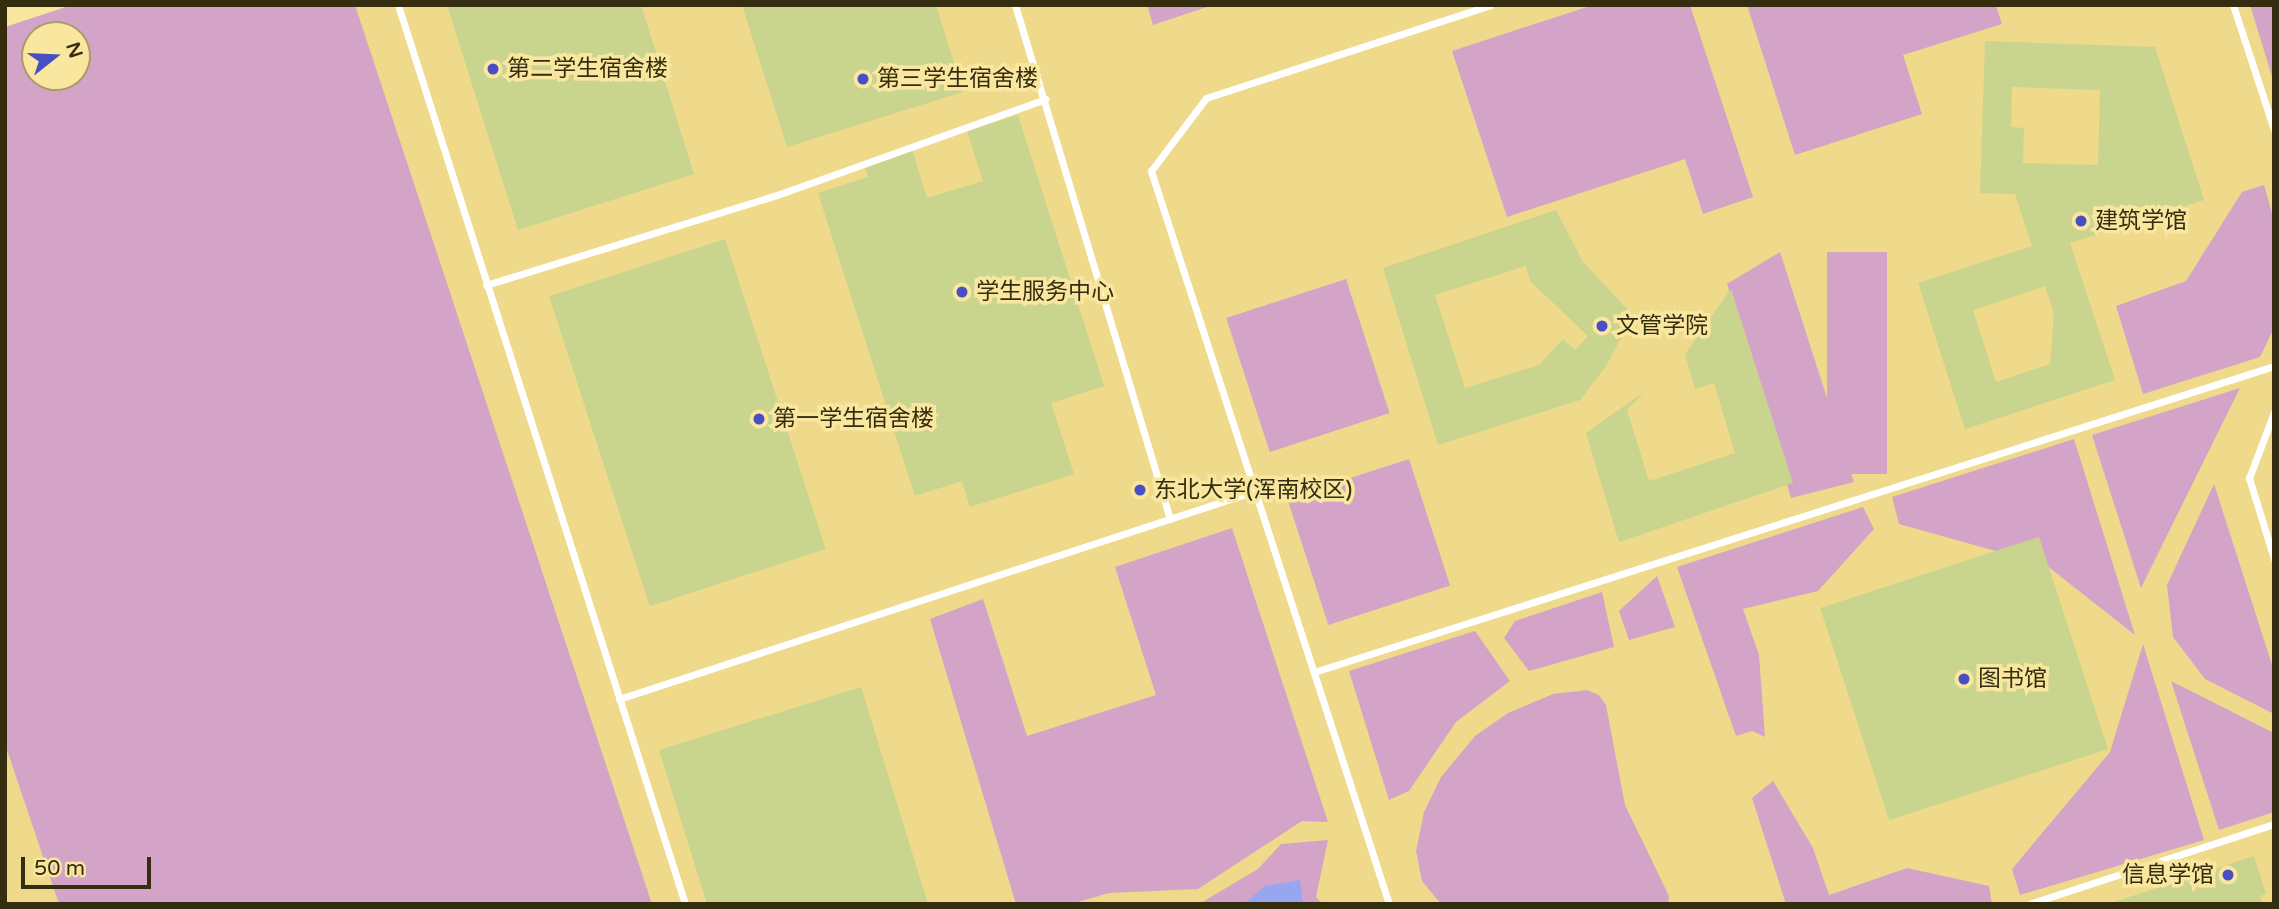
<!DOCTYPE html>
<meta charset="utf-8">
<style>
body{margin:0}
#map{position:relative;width:2279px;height:909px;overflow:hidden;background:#f9e69f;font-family:"Varela Round","Noto Sans SC",sans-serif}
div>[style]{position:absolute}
.built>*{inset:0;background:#eeda8a}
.green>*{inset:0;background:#d3a4c7;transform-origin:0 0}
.water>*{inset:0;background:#98a6f0}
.building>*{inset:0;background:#c9d48e;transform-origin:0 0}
.service>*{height:7px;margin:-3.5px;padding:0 3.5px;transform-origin:3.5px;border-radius:3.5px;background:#fff}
.dots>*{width:19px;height:19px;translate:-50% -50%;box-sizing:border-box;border:4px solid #f9e69f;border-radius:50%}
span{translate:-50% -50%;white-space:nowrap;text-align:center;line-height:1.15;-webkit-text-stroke:7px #f9e69f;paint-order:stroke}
.poi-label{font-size:23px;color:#342d10}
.left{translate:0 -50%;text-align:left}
.right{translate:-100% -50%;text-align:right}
.frame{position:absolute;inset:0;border:7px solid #342d10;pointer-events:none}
.north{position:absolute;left:21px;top:21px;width:70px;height:70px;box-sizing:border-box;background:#f9e69f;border:2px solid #aa9c66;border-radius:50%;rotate:72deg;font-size:19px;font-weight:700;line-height:28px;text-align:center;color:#342d10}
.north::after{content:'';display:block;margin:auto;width:24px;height:32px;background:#484ec3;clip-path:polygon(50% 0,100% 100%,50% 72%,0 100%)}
.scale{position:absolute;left:21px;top:857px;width:130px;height:32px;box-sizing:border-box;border:4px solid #342d10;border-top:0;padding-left:9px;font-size:21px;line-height:24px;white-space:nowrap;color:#342d10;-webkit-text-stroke:5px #f9e69f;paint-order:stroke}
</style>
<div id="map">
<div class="built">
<div style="clip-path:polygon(evenodd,72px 5px,2274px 5px,2274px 904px,6px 904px,5px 27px,72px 5px,35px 35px,77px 35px,77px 77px,35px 77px,35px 35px)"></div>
</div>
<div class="green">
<div style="clip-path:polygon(evenodd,72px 5px,355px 5px,652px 904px,59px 904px,5px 744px,5px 27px,72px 5px,35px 35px,77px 35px,77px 77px,35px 77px,35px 35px)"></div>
<div style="clip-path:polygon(1147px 5px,1213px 5px,1153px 25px)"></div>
<div style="clip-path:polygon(1593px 5px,1690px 5px,1753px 197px,1703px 214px,1685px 159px,1507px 217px,1452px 51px)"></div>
<div style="clip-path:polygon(1747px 5px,1996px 5px,2002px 24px,1903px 55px,1922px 114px,1795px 155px)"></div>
<div style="clip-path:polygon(2250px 5px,2274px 5px,2274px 83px)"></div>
<div style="clip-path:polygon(2264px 185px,2274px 220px,2274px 328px,2260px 357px,2143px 394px,2116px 306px,2186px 281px,2242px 192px)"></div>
<div style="clip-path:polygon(1780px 252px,1854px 482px,1791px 498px,1727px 284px)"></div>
<div style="left:1827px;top:252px;width:60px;height:222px"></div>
<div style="left:1346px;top:279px;width:141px;height:126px;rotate:72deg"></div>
<div style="clip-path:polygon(2240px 388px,2141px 588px,2092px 435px)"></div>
<div style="clip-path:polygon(2074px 439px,2135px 635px,2046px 565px,1899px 524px,1892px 497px)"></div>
<div style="left:1409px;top:459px;width:133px;height:128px;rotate:72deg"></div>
<div style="clip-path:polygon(2214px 484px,2274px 671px,2274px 714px,2205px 679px,2173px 637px,2167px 585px)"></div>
<div style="clip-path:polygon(1863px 507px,1874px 529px,1818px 591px,1743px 609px,1759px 655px,1765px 737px,1752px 731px,1736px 736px,1677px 567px)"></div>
<div style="clip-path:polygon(1232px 528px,1328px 822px,1302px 821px,1198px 889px,1109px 893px,1071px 904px,1016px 904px,930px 619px,983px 599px,1027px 736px,1156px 695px,1115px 567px)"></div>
<div style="clip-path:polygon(1657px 576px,1675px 627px,1629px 640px,1619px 611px)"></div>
<div style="clip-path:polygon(1602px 592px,1614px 647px,1529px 671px,1504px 638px,1515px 621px)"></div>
<div style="clip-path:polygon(1475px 631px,1510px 681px,1456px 722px,1409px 791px,1389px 800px,1349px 671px)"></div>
<div style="clip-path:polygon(2143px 644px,2204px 840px,2020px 895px,2012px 869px,2110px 752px)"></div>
<div style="clip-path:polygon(2171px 681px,2274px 733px,2274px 812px,2219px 830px)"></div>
<div style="clip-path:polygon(1587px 690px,1599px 695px,1606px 705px,1625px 805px,1669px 896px,1668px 904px,1441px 904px,1422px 881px,1416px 851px,1424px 812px,1441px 777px,1475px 736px,1508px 713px,1553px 694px)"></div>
<div style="clip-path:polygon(1773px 781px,1813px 848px,1829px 895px,1907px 868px,1989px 886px,1992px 904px,1786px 904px,1752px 798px)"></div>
<div style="clip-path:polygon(1328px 840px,1316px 897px,1323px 904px,1199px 904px,1258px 869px,1281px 844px)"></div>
</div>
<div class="water">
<div style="clip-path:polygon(1300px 880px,1303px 904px,1244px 904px,1265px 886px)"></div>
</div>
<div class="building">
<div style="clip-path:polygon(447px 5px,641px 5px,694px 174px,518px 230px)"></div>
<div style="clip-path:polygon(742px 5px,936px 5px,963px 92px,787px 147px)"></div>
<div style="clip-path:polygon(evenodd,1985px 41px,2155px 47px,2204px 200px,2070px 243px,2115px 380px,1965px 429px,1918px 283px,2032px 246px,2015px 194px,1980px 193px,1985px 41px,2012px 87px,2100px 90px,2098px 165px,2023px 163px,2024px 128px,2011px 127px,2012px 87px,1985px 41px,2045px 286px,2054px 313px,2050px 364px,1996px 382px,1973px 310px,2045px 286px)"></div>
<div style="clip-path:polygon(1018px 115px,1104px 386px,1051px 403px,1074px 474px,970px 507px,962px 481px,915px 496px,818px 193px,868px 177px,864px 164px,912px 149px,927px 198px,983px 181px,967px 131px)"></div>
<div style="clip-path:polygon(evenodd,1556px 210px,1583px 262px,1633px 315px,1606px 366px,1580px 400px,1438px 445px,1383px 268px,1556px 210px,1526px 266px,1530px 281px,1588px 336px,1575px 350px,1563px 339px,1539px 365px,1465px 388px,1435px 295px,1526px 266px)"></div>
<div style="left:725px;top:239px;width:326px;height:185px;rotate:72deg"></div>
<div style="clip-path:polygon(1731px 289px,1793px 483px,1619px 542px,1586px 433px,1644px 392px,1627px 410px,1649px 481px,1735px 453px,1714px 383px,1695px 389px,1685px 354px)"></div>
<div style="left:2039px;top:537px;width:223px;height:230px;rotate:72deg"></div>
<div style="clip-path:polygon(861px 687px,928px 904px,707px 904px,659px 750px)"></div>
<div style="clip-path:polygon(2254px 856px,2266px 894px,2260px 896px,2263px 904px,2108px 904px)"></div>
</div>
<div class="service">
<div style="left:398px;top:5px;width:944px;rotate:72.29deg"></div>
<div style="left:1015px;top:5px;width:537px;rotate:73.22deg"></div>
<div style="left:2233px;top:5px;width:132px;rotate:71.8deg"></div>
<div style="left:486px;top:285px;width:308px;rotate:-17.2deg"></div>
<div style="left:780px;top:194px;width:282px;rotate:-19.7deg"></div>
<div style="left:2274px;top:412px;width:71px;rotate:110.7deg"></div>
<div style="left:2249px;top:478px;width:85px;rotate:72.8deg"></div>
<div style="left:1314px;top:672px;width:1008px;rotate:-17.68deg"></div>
<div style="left:619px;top:699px;width:669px;rotate:-18.11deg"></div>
<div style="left:1389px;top:904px;width:771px;rotate:-107.99deg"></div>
<div style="left:1151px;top:171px;width:91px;rotate:-53deg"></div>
<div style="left:1206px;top:98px;width:299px;rotate:-18.1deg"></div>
<div style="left:2029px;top:904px;width:258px;rotate:-18.1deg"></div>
</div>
<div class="dots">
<div style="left:493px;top:69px;background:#484ec3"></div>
<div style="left:863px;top:79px;background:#484ec3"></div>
<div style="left:2081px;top:221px;background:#484ec3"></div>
<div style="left:962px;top:292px;background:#484ec3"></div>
<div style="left:1602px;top:326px;background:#484ec3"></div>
<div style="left:759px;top:419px;background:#484ec3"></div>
<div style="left:1140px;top:490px;background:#484ec3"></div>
<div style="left:1964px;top:679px;background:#484ec3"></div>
<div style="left:2228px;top:875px;background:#484ec3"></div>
</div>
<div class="poi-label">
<span class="left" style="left:507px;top:69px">第二学生宿舍楼</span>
<span class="left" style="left:877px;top:79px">第三学生宿舍楼</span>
<span class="left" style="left:2095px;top:221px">建筑学馆</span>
<span class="left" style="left:976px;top:292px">学生服务中心</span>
<span class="left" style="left:1616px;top:326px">文管学院</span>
<span class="left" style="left:773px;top:419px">第一学生宿舍楼</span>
<span class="left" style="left:1154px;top:490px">东北大学(浑南校区)</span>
<span class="left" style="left:1978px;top:679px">图书馆</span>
<span class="right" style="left:2214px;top:875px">信息学馆</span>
</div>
<div class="frame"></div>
<div class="north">N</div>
<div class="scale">50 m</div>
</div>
